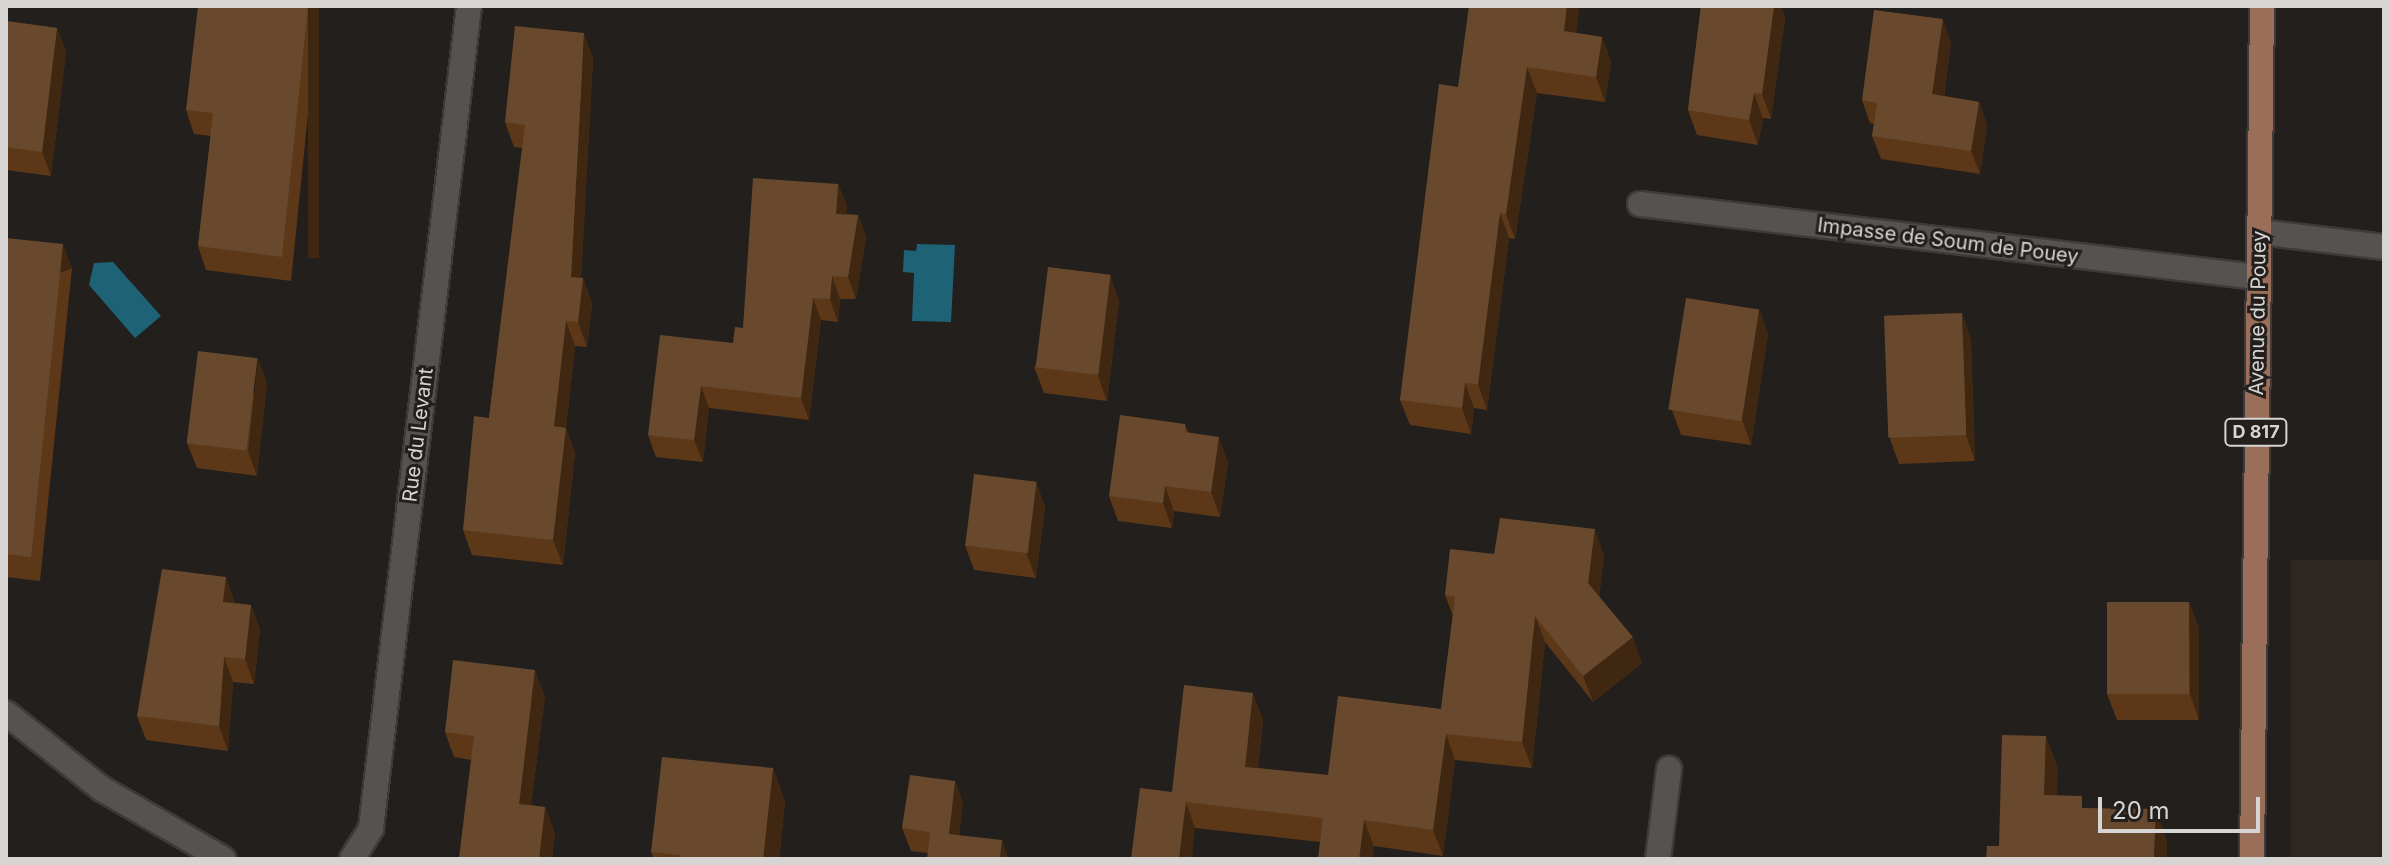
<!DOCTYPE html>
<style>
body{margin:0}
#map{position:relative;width:2390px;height:865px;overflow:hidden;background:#221f1d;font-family:Inter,sans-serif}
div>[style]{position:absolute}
.built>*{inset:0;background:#2e2721;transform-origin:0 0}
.water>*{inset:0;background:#1e6275}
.roads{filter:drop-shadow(2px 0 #3d3a38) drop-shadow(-2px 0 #3d3a38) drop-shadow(0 2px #3d3a38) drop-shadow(0 -2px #3d3a38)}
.lane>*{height:24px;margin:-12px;padding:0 12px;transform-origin:12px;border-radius:12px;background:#56524f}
.street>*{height:24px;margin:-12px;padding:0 12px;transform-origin:12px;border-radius:12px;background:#56524f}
.primary>*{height:24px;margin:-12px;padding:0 12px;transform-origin:12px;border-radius:12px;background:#9a6e59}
.wall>*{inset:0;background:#5c3819}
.shaded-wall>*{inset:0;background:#3f2712;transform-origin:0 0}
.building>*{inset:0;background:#69492d;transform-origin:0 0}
span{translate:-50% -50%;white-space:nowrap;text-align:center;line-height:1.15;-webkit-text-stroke:6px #221f1d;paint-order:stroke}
.shield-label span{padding:2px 6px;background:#221f1d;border:2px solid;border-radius:6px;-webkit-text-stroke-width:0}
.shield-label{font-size:18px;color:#d7d5d3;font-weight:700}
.street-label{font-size:20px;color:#d7d5d3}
.frame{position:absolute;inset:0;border:8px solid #d7d5d3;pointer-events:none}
.scale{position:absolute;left:2098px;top:797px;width:162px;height:36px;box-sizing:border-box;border:4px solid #d7d5d3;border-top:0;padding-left:10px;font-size:24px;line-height:28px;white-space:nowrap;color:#d7d5d3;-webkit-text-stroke:6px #221f1d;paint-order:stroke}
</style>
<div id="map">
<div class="built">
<div style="left:2384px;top:560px;width:299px;height:93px;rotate:90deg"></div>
</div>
<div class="water">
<div style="clip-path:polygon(917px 244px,955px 245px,951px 322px,912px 321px,914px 273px,903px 272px,904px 250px,916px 251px)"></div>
<div style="clip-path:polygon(113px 262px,161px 316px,135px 338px,89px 285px,94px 263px)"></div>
</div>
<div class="roads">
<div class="lane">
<div style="left:1658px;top:859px;width:91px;rotate:-83deg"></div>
</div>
<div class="street">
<div style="left:1640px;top:204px;width:621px;rotate:6.75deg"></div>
<div style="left:2260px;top:232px;width:125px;rotate:6.9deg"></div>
<div style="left:6px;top:713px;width:122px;rotate:38.4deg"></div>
<div style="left:102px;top:789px;width:140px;rotate:30deg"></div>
<div style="left:352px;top:859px;width:36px;rotate:-58deg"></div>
<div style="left:371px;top:828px;width:828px;rotate:-83.2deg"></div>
</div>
<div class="primary">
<div style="left:2252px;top:859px;width:853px;rotate:-89.33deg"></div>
</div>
</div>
<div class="wall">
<div style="clip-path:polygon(225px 6px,319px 6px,291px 281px,206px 270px,198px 246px,211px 136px,194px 134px,186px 110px)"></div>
<div style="clip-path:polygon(1701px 6px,1781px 6px,1785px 17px,1771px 119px,1763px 118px,1758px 145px,1697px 135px,1688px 110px)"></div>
<div style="clip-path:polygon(6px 21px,57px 28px,66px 52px,51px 176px,6px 170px)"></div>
<div style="clip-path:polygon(1576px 33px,1602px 37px,1611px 62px,1605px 102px,1537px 93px,1515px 239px,1509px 238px,1487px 410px,1474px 408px,1471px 434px,1410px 425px,1400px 400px,1458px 87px)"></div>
<div style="clip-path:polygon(1951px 42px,1944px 96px,1979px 102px,1987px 125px,1980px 174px,1881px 159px,1872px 136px,1874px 124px,1870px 123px,1862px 100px)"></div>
<div style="clip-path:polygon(593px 58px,581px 278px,583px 278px,592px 303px,587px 347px,575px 346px,566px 428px,575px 453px,563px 565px,472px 555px,463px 530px,489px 418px,522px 148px,514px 147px,505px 122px)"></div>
<div style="clip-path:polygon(838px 184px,847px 206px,846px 214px,858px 215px,866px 237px,856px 299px,840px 299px,838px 322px,821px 320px,809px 420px,709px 408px,703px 462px,656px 457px,648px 435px,733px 343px)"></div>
<div style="clip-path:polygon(6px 238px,72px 268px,40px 581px,6px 577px)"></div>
<div style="clip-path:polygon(1110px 275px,1119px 301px,1107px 401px,1044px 393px,1034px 367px)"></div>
<div style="clip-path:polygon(1759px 309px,1768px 334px,1751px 445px,1681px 435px,1672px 410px)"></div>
<div style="clip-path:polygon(1971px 339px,1975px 461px,1899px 464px,1890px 439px)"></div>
<div style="clip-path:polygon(267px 383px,257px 476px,197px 468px,187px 443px)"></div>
<div style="clip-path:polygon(1185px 424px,1188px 432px,1228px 462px,1220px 517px,1174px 511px,1172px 528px,1118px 521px,1109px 496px)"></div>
<div style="clip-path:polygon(1036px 482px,1045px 507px,1036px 578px,974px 570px,965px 545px)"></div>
<div style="clip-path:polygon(1604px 555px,1599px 596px,1642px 663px,1593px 702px,1545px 642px,1532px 768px,1455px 760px,1443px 856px,1374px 846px,1372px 859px,1318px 859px,1320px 842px,1195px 828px,1172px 792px,1263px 719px,1258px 768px,1328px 775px,1441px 709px,1453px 616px,1445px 595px)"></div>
<div style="clip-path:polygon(235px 602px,235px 603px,251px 605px,260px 630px,254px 684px,233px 682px,228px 751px,146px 740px,137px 716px)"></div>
<div style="clip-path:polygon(2189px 602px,2199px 628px,2199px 720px,2117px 720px,2107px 694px)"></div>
<div style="clip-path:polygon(545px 696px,531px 805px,545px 807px,555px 833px,552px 859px,459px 859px,471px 760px,454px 757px,445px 732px)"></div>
<div style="clip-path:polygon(773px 768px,785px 802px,779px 859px,654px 859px,651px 852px)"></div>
<div style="clip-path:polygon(955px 781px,963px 803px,928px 853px,911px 851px,902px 828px)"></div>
</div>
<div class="shaded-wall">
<div style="left:308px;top:6px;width:11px;height:252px"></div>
<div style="clip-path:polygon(1567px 6px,1580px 6px,1573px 57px,1564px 31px)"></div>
<div style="clip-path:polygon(1774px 6px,1781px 6px,1785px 17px,1771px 119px,1762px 94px)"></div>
<div style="clip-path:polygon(1943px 19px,1951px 42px,1941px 117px,1932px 94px)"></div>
<div style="clip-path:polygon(57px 28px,66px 52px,51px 176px,42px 152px)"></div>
<div style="clip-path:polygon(584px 33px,593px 58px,580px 302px,571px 277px)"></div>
<div style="clip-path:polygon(1602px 37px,1611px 62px,1605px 102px,1596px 77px)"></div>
<div style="clip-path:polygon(1527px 67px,1537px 93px,1515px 239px,1506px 214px)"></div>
<div style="clip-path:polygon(1754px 93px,1763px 118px,1758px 145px,1749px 120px)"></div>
<div style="clip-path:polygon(1979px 102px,1987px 125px,1980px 174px,1971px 151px)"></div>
<div style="clip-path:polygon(838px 184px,847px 206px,844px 236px,836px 214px)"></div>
<div style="clip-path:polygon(1500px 213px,1509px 238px,1487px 410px,1478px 384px)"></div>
<div style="clip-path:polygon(858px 215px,866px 237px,856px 299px,848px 277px)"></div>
<div style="left:63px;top:244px;width:26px;height:315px;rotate:69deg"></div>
<div style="clip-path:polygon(1110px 275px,1119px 301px,1107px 401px,1098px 376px)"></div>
<div style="clip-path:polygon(832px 276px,840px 299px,838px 322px,830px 299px)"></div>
<div style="clip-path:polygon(583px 278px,592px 303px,587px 347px,578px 322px)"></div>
<div style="clip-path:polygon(813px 298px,821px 320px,809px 420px,801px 398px)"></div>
<div style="clip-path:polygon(1759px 309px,1768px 334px,1751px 445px,1742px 419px)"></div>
<div style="clip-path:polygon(1962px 313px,1971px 339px,1975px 461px,1966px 435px)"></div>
<div style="clip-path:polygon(566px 321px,575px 346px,566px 428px,575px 453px,563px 565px,553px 540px,554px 426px)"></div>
<div style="clip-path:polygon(258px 358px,267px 383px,257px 476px,248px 451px)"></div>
<div style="clip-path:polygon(1465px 383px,1474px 408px,1471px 434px,1462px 408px)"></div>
<div style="clip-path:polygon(701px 386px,709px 408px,703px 462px,694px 440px)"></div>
<div style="clip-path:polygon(1219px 437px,1228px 462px,1220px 517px,1211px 492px)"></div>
<div style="clip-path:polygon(1036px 482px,1045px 507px,1036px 578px,1026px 553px)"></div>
<div style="clip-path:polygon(1165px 486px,1174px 511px,1172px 528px,1163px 503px)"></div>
<div style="clip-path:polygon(1595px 529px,1604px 555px,1598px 609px,1588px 583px)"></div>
<div style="clip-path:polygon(226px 577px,235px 602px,232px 627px,223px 602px)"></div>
<div style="clip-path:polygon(2189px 602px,2199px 628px,2199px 720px,2190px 694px)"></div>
<div style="clip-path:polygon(251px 605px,260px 630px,254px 684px,245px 659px)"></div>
<div style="clip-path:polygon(1535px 616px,1545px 642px,1532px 768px,1522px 742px)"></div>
<div style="clip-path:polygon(1633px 637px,1642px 663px,1593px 702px,1583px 676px)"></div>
<div style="clip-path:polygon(224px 657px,233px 682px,228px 751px,219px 726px)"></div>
<div style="clip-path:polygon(535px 670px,545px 696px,528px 829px,519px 804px)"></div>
<div style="clip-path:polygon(1253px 693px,1263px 719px,1255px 793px,1245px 767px)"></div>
<div style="clip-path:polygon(1446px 734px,1455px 760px,1443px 856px,1433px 830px)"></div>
<div style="clip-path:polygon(2046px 736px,2058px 768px,2056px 827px,2044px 795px)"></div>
<div style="clip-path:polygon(773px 768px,785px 802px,779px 859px,763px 859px)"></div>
<div style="clip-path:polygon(955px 781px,963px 803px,957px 857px,949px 834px)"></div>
<div style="clip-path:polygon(1186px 802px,1195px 828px,1192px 859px,1179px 859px)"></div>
<div style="clip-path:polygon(545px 807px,555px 833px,552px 859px,539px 859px)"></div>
<div style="clip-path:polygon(2156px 809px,2167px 841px,2167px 859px,2154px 859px)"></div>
<div style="clip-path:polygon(1364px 820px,1374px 846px,1372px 859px,1359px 859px)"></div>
<div style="clip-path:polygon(1002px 840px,1009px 859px,1000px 859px)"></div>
</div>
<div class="building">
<div style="clip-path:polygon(198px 6px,308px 6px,282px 257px,198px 246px,213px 113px,186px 110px)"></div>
<div style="clip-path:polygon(1469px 6px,1567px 6px,1564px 31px,1602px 37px,1596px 77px,1527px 67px,1506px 214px,1500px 213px,1478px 384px,1465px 383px,1462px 408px,1400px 400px,1439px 84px,1458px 87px)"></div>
<div style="clip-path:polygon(1701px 6px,1774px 6px,1762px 94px,1754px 93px,1749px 120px,1688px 110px)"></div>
<div style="clip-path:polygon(1874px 10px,1943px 19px,1932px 94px,1979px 102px,1971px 151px,1872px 136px,1877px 103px,1862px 100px)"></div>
<div style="clip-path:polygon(6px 21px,57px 28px,42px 152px,6px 147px)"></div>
<div style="clip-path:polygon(515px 26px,584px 33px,571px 277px,583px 278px,578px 322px,566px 321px,554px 426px,566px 428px,553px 540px,463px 530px,474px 416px,489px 418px,525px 125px,505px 122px)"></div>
<div style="clip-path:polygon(753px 178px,838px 184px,836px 214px,858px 215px,848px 277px,832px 276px,830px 299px,813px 298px,801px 398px,701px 386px,694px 440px,648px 435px,660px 335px,733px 343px,735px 327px,743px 328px)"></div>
<div style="clip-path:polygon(6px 238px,63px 244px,31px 557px,6px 554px)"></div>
<div style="left:1048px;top:267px;width:63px;height:101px;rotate:7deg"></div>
<div style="left:1686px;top:298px;width:74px;height:113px;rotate:9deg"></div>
<div style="left:1962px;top:313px;width:122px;height:78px;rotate:88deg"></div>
<div style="left:198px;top:351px;width:60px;height:93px;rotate:7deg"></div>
<div style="clip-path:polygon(1120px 415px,1185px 424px,1185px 432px,1219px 437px,1211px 492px,1165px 486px,1163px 503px,1109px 496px)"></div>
<div style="left:974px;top:474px;width:63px;height:72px;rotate:7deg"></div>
<div style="clip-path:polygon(1500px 518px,1595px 529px,1588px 583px,1633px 637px,1583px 676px,1535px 616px,1522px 742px,1446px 734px,1433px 830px,1364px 820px,1359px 859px,1318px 859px,1323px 818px,1186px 802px,1179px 859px,1131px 859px,1140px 788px,1172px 792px,1184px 685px,1253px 693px,1245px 767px,1328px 775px,1338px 696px,1441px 709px,1455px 597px,1445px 595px,1450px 549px,1494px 554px)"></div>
<div style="clip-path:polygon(162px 569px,226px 577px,223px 602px,251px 605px,245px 659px,224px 657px,219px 726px,137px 716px)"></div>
<div style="left:2107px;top:602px;width:82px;height:92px"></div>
<div style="clip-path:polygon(453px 660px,535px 670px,519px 804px,545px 807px,539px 859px,459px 859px,474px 736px,445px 732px)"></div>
<div style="clip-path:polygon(2002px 735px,2046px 736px,2044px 795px,2082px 796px,2082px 808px,2156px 809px,2154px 859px,1986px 859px,1987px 846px,1999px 846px)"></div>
<div style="clip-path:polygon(662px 757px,773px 768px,763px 859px,680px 859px,681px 855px,651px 852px)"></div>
<div style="clip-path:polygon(910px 775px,955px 781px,949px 834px,1002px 840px,1000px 859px,927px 859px,930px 832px,902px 828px)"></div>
</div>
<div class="shield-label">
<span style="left:2256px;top:432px">D 817</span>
</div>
<div class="street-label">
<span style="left:1948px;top:241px;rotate:7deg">Impasse de Soum de Pouey</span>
<span style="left:2258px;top:313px;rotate:-89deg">Avenue du Pouey</span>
<span style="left:418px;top:435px;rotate:-83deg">Rue du Levant</span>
</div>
<div class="frame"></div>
<div class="scale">20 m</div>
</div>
